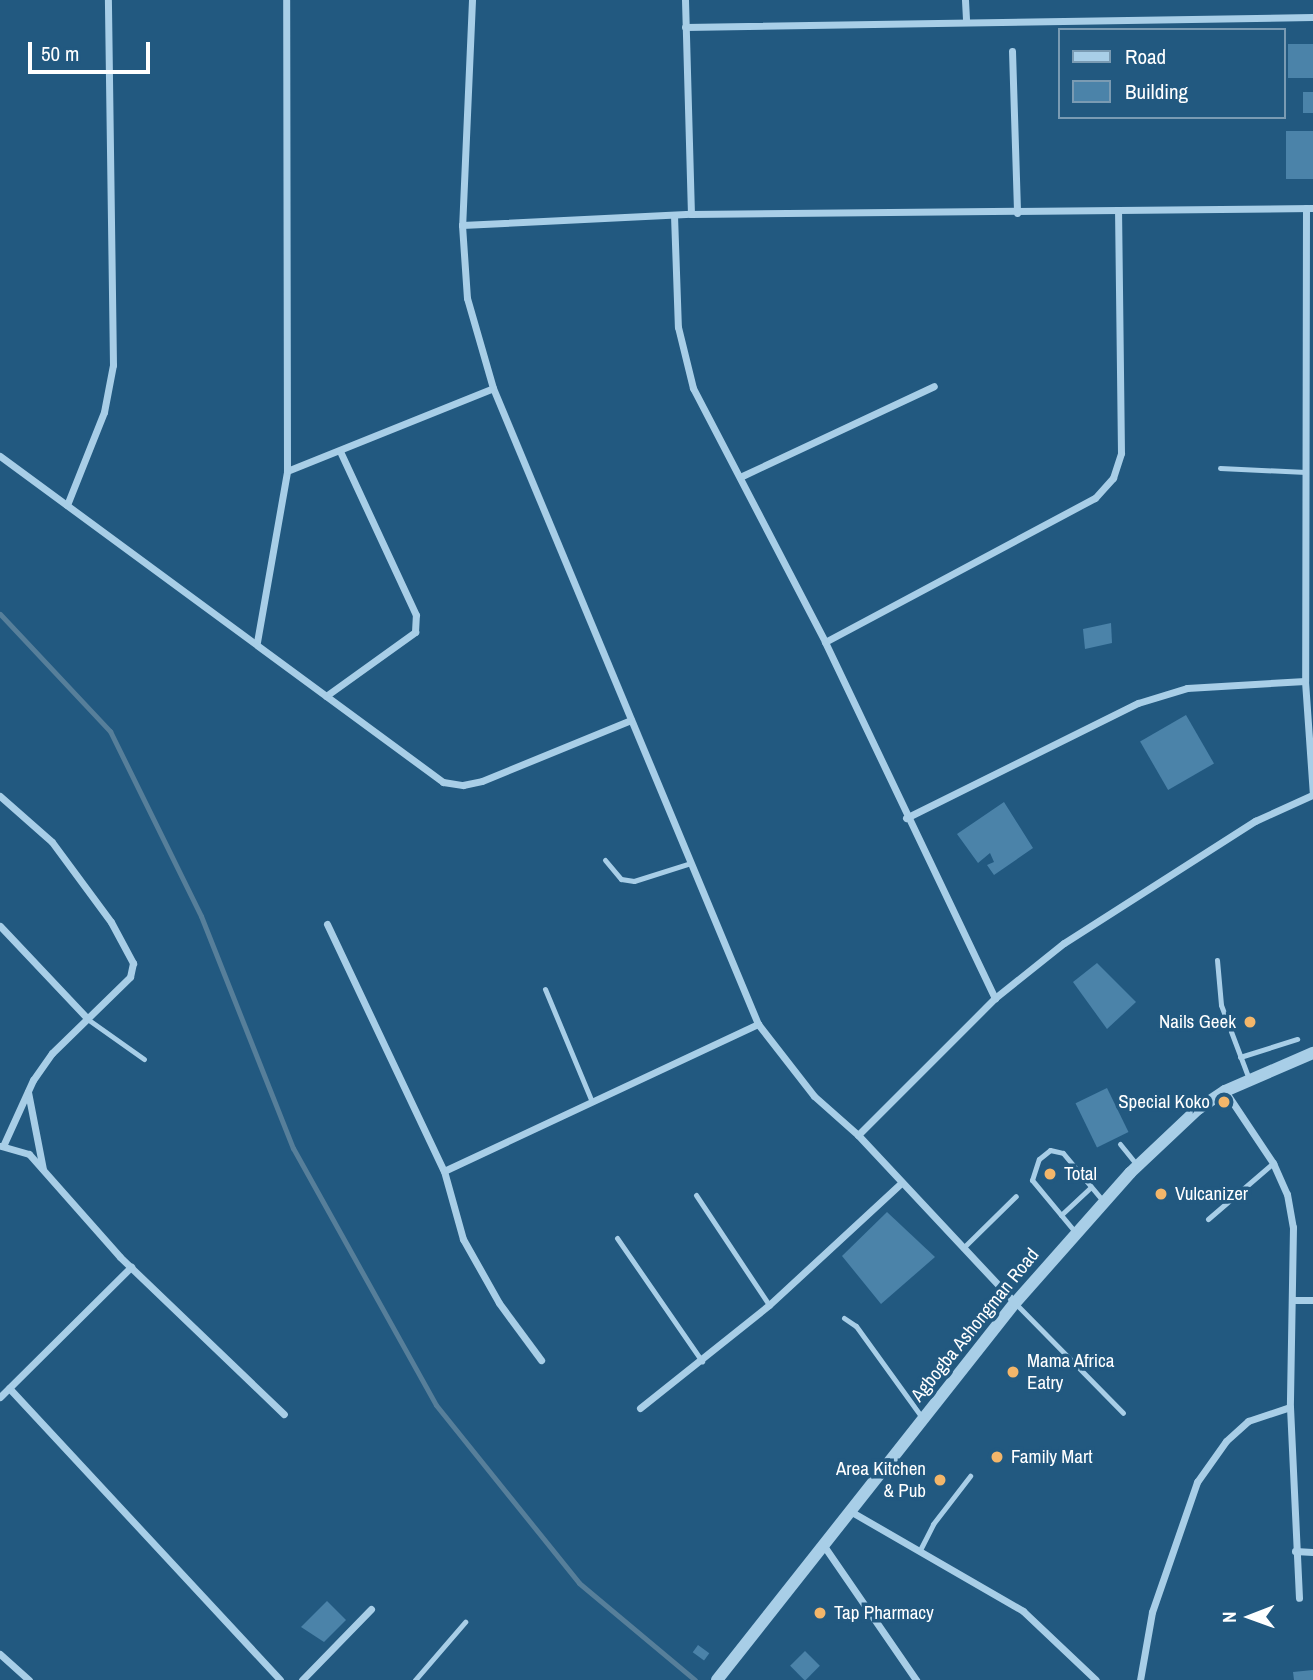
<!DOCTYPE html>
<style>
body{margin:0}
#map{position:relative;width:1313px;height:1680px;overflow:hidden;background:#225980;font-family:"Archivo Narrow",sans-serif}
div>[style]{position:absolute}
.stream>*{height:5px;margin:-2.5px;padding:0 2.5px;transform-origin:2.5px;border-radius:2.5px;background:#577f9a}
.building>*{inset:0;background:#4b83a9;transform-origin:0 0}
.service>*{height:5px;margin:-2.5px;padding:0 2.5px;transform-origin:2.5px;border-radius:2.5px;background:#a8cee7}
.minor>*{height:7px;margin:-3.5px;padding:0 3.5px;transform-origin:3.5px;border-radius:3.5px;background:#a8cee7}
.tertiary>*{height:12px;margin:-6px;padding:0 6px;transform-origin:6px;border-radius:6px;background:#a8cee7}
.dots>*{width:19px;height:19px;translate:-50% -50%;box-sizing:border-box;border:4px solid #225980;border-radius:50%}
span{translate:-50% -50%;white-space:nowrap;text-align:center;line-height:1.15;-webkit-text-stroke:7px #225980;paint-order:stroke}
.poi-label{font-size:19px;color:#fff}
.right{translate:-100% -50%;text-align:right}
.left{translate:0 -50%;text-align:left}
.street-label{font-size:19px;color:#fff}
.legend{position:absolute;left:1058px;top:28px;width:228px;height:91px;box-sizing:border-box;background:#225980;border:2px solid #7a9bb3;margin:0;padding:9px 12px;list-style:none;font-size:21px;color:#fff}
.legend li{display:flex;align-items:center;gap:14px;height:35px}
.legend b{width:35px;border:2px solid #7a9bb3}
.north{position:absolute;left:1215px;top:1582px;width:70px;height:70px;-webkit-text-stroke:5px #225980;paint-order:stroke;rotate:269deg;font-size:19px;font-weight:700;line-height:28px;text-align:center;color:#fff}
.north::after{content:'';display:block;margin:auto;width:24px;height:32px;background:#fff;clip-path:polygon(50% 0,100% 100%,50% 72%,0 100%)}
.scale{position:absolute;left:28px;top:42px;width:122px;height:32px;box-sizing:border-box;border:4px solid #fff;border-top:0;padding-left:9px;font-size:21px;line-height:24px;white-space:nowrap;color:#fff;-webkit-text-stroke:5px #225980;paint-order:stroke}
</style>
<div id="map">
<div class="stream">
<div style="left:0;top:614px;width:161px;rotate:46.8deg"></div>
<div style="left:110px;top:731px;width:206px;rotate:63.8deg"></div>
<div style="left:201px;top:916px;width:250px;rotate:68.4deg"></div>
<div style="left:293px;top:1148px;width:294px;rotate:60.9deg"></div>
<div style="left:436px;top:1405px;width:228px;rotate:51.2deg"></div>
<div style="left:579px;top:1583px;width:151px;rotate:39.9deg"></div>
</div>
<div class="building">
<div style="left:1313px;top:44px;width:34px;height:25px;rotate:90deg"></div>
<div style="left:1303px;top:92px;width:10px;height:21px"></div>
<div style="left:1286px;top:131px;width:27px;height:48px"></div>
<div style="clip-path:polygon(1111px 623px,1112px 643px,1085px 649px,1083px 629px)"></div>
<div style="left:1186px;top:715px;width:56px;height:53px;rotate:60deg"></div>
<div style="clip-path:polygon(1004px 802px,1033px 848px,994px 875px,987px 865px,994px 862px,990px 853px,978px 863px,957px 834px)"></div>
<div style="clip-path:polygon(1097px 963px,1136px 1002px,1107px 1029px,1073px 982px)"></div>
<div style="left:1107px;top:1088px;width:49px;height:35px;rotate:64deg"></div>
<div style="clip-path:polygon(887px 1212px,935px 1257px,881px 1304px,842px 1256px)"></div>
<div style="clip-path:polygon(327px 1601px,346px 1620px,324px 1642px,301px 1627px)"></div>
<div style="left:698px;top:1645px;width:14px;height:9px;rotate:36deg"></div>
<div style="left:805px;top:1651px;width:21px;height:21px;rotate:45deg"></div>
<div style="clip-path:polygon(1313px 1670px,1313px 1680px,1294px 1680px,1293px 1672px)"></div>
</div>
<div class="service">
<div style="left:1220px;top:468px;width:86px;rotate:2.7deg"></div>
<div style="left:605px;top:860px;width:25px;rotate:50deg"></div>
<div style="left:621px;top:879px;width:13px;rotate:9deg"></div>
<div style="left:634px;top:881px;width:60px;rotate:-17.5deg"></div>
<div style="left:1217px;top:960px;width:45px;rotate:84.9deg"></div>
<div style="left:1221px;top:1005px;width:79px;rotate:69.3deg"></div>
<div style="left:545px;top:989px;width:122px;rotate:67.4deg"></div>
<div style="left:86px;top:1018px;width:71px;rotate:35.3deg"></div>
<div style="left:1240px;top:1057px;width:60px;rotate:-17.5deg"></div>
<div style="left:1120px;top:1144px;width:28px;rotate:51deg"></div>
<div style="left:696px;top:1195px;width:132px;rotate:56.4deg"></div>
<div style="left:1061px;top:1215px;width:41px;rotate:-43deg"></div>
<div style="left:1208px;top:1219px;width:86px;rotate:-40.7deg"></div>
<div style="left:1076px;top:1233px;width:69px;rotate:-129.7deg"></div>
<div style="left:1032px;top:1180px;width:22px;rotate:-72deg"></div>
<div style="left:1039px;top:1159px;width:14px;rotate:-39deg"></div>
<div style="left:1050px;top:1150px;width:13px;rotate:13deg"></div>
<div style="left:1063px;top:1153px;width:64px;rotate:50.1deg"></div>
<div style="left:617px;top:1238px;width:150px;rotate:55.4deg"></div>
<div style="left:963px;top:1248px;width:74px;rotate:-44.5deg"></div>
<div style="left:1015px;top:1303px;width:154px;rotate:45.5deg"></div>
<div style="left:844px;top:1318px;width:14px;rotate:34deg"></div>
<div style="left:856px;top:1326px;width:115px;rotate:54.2deg"></div>
<div style="left:920px;top:1550px;width:29px;rotate:-63deg"></div>
<div style="left:933px;top:1524px;width:61px;rotate:-52.4deg"></div>
<div style="left:415px;top:1680px;width:77px;rotate:-49.2deg"></div>
</div>
<div class="minor">
<div style="left:472px;top:0;width:225px;rotate:92.5deg"></div>
<div style="left:462px;top:225px;width:73px;rotate:86.1deg"></div>
<div style="left:467px;top:298px;width:94px;rotate:73.9deg"></div>
<div style="left:493px;top:388px;width:689px;rotate:67.38deg"></div>
<div style="left:758px;top:1024px;width:91px;rotate:52.1deg"></div>
<div style="left:814px;top:1096px;width:59px;rotate:41.6deg"></div>
<div style="left:858px;top:1135px;width:230px;rotate:46.9deg"></div>
<div style="left:685px;top:0;width:214px;rotate:88.4deg"></div>
<div style="left:965px;top:0;width:21px;rotate:87deg"></div>
<div style="left:685px;top:27px;width:628px;rotate:-0.91deg"></div>
<div style="left:1012px;top:51px;width:162px;rotate:88.2deg"></div>
<div style="left:1306px;top:208px;width:473px;rotate:90.1deg"></div>
<div style="left:1305px;top:681px;width:114px;rotate:86deg"></div>
<div style="left:674px;top:215px;width:112px;rotate:88deg"></div>
<div style="left:678px;top:327px;width:63px;rotate:76.2deg"></div>
<div style="left:693px;top:388px;width:286px;rotate:62.5deg"></div>
<div style="left:825px;top:642px;width:395px;rotate:64.5deg"></div>
<div style="left:462px;top:225px;width:229px;rotate:-2.8deg"></div>
<div style="left:691px;top:214px;width:622px;rotate:-0.55deg"></div>
<div style="left:0;top:456px;width:550px;rotate:36.35deg"></div>
<div style="left:443px;top:782px;width:20px;rotate:9deg"></div>
<div style="left:463px;top:785px;width:19px;rotate:-12deg"></div>
<div style="left:482px;top:781px;width:161px;rotate:-22.3deg"></div>
<div style="left:287px;top:471px;width:222px;rotate:-21.9deg"></div>
<div style="left:740px;top:477px;width:214px;rotate:-25.1deg"></div>
<div style="left:67px;top:505px;width:100px;rotate:-68.3deg"></div>
<div style="left:104px;top:412px;width:48px;rotate:-79.2deg"></div>
<div style="left:113px;top:365px;width:365px;rotate:-90.8deg"></div>
<div style="left:257px;top:642px;width:174px;rotate:-80deg"></div>
<div style="left:287px;top:471px;width:471px;rotate:-90.1deg"></div>
<div style="left:825px;top:642px;width:306px;rotate:-28.1deg"></div>
<div style="left:1095px;top:498px;width:27px;rotate:-48deg"></div>
<div style="left:1113px;top:478px;width:26px;rotate:-72deg"></div>
<div style="left:1121px;top:453px;width:241px;rotate:-90.7deg"></div>
<div style="left:326px;top:696px;width:110px;rotate:-35.7deg"></div>
<div style="left:415px;top:632px;width:17px;rotate:-87deg"></div>
<div style="left:416px;top:615px;width:181px;rotate:-114.9deg"></div>
<div style="left:0;top:796px;width:69px;rotate:41.5deg"></div>
<div style="left:52px;top:842px;width:99px;rotate:53.6deg"></div>
<div style="left:111px;top:922px;width:47px;rotate:61.8deg"></div>
<div style="left:133px;top:963px;width:14px;rotate:102deg"></div>
<div style="left:130px;top:977px;width:109px;rotate:135.7deg"></div>
<div style="left:52px;top:1053px;width:33px;rotate:125deg"></div>
<div style="left:33px;top:1080px;width:72px;rotate:114.4deg"></div>
<div style="left:906px;top:818px;width:259px;rotate:-26.4deg"></div>
<div style="left:1138px;top:703px;width:51px;rotate:-17deg"></div>
<div style="left:1187px;top:688px;width:118px;rotate:-3.4deg"></div>
<div style="left:327px;top:924px;width:273px;rotate:64.7deg"></div>
<div style="left:444px;top:1171px;width:71px;rotate:74.4deg"></div>
<div style="left:463px;top:1239px;width:73px;rotate:60.6deg"></div>
<div style="left:499px;top:1303px;width:71px;rotate:53.6deg"></div>
<div style="left:0;top:926px;width:125px;rotate:46.6deg"></div>
<div style="left:1225px;top:1091px;width:87px;rotate:56.3deg"></div>
<div style="left:1273px;top:1163px;width:34px;rotate:66deg"></div>
<div style="left:1287px;top:1194px;width:34px;rotate:80deg"></div>
<div style="left:1293px;top:1227px;width:180px;rotate:91deg"></div>
<div style="left:1290px;top:1407px;width:191px;rotate:87.3deg"></div>
<div style="left:28px;top:1092px;width:78px;rotate:79deg"></div>
<div style="left:858px;top:1135px;width:194px;rotate:-45deg"></div>
<div style="left:995px;top:998px;width:88px;rotate:-38.6deg"></div>
<div style="left:1064px;top:943px;width:227px;rotate:-32.6deg"></div>
<div style="left:1255px;top:821px;width:63px;rotate:-24.5deg"></div>
<div style="left:1px;top:1146px;width:29px;rotate:16deg"></div>
<div style="left:29px;top:1154px;width:137px;rotate:48.5deg"></div>
<div style="left:120px;top:1257px;width:227px;rotate:43.8deg"></div>
<div style="left:444px;top:1171px;width:347px;rotate:-25.1deg"></div>
<div style="left:1292px;top:1300px;width:21px"></div>
<div style="left:9px;top:1388px;width:398px;rotate:47.1deg"></div>
<div style="left:0;top:1397px;width:185px;rotate:-44.8deg"></div>
<div style="left:640px;top:1408px;width:165px;rotate:-38.6deg"></div>
<div style="left:769px;top:1305px;width:180px;rotate:-42.7deg"></div>
<div style="left:850px;top:1511px;width:200px;rotate:30deg"></div>
<div style="left:1023px;top:1611px;width:100px;rotate:43.4deg"></div>
<div style="left:824px;top:1546px;width:163px;rotate:55.5deg"></div>
<div style="left:1295px;top:1551px;width:18px;rotate:3deg"></div>
<div style="left:0;top:1654px;width:39px;rotate:42deg"></div>
<div style="left:302px;top:1680px;width:99px;rotate:-45.8deg"></div>
<div style="left:1140px;top:1680px;width:69px;rotate:-80deg"></div>
<div style="left:1152px;top:1612px;width:138px;rotate:-70.9deg"></div>
<div style="left:1197px;top:1482px;width:50px;rotate:-54.7deg"></div>
<div style="left:1226px;top:1441px;width:30px;rotate:-42deg"></div>
<div style="left:1248px;top:1421px;width:44px;rotate:-18.4deg"></div>
</div>
<div class="tertiary">
<div style="left:717px;top:1680px;width:481px;rotate:-51.7deg"></div>
<div style="left:1015px;top:1303px;width:174px;rotate:-48.5deg"></div>
<div style="left:1130px;top:1173px;width:93px;rotate:-43.3deg"></div>
<div style="left:1198px;top:1109px;width:32px;rotate:-34deg"></div>
<div style="left:1225px;top:1091px;width:96px;rotate:-23.4deg"></div>
</div>
<div class="dots">
<div style="left:1250px;top:1022px;background:#f3b66a"></div>
<div style="left:1224px;top:1102px;background:#f3b66a"></div>
<div style="left:1050px;top:1174px;background:#f3b66a"></div>
<div style="left:1161px;top:1194px;background:#f3b66a"></div>
<div style="left:1013px;top:1372px;background:#f3b66a"></div>
<div style="left:997px;top:1457px;background:#f3b66a"></div>
<div style="left:940px;top:1480px;background:#f3b66a"></div>
<div style="left:820px;top:1613px;background:#f3b66a"></div>
</div>
<div class="poi-label">
<span class="right" style="left:1236px;top:1022px">Nails Geek</span>
<span class="right" style="left:1210px;top:1102px">Special Koko</span>
<span class="left" style="left:1064px;top:1174px">Total</span>
<span class="left" style="left:1175px;top:1194px">Vulcanizer</span>
<span class="left" style="left:1027px;top:1372px">Mama Africa<br>Eatry</span>
<span class="left" style="left:1011px;top:1457px">Family Mart</span>
<span class="right" style="left:926px;top:1480px">Area Kitchen<br>&amp; Pub</span>
<span class="left" style="left:834px;top:1613px">Tap Pharmacy</span>
</div>
<div class="street-label">
<span style="left:975px;top:1325px;rotate:-51deg">Agbogba Ashongman Road</span>
</div>
<ul class="legend">
<li><b style="height:9px;background:#a8cee7"></b>Road</li>
<li><b style="height:19px;background:#4b83a9"></b>Building</li>
</ul>
<div class="north">N</div>
<div class="scale">50 m</div>
</div>
